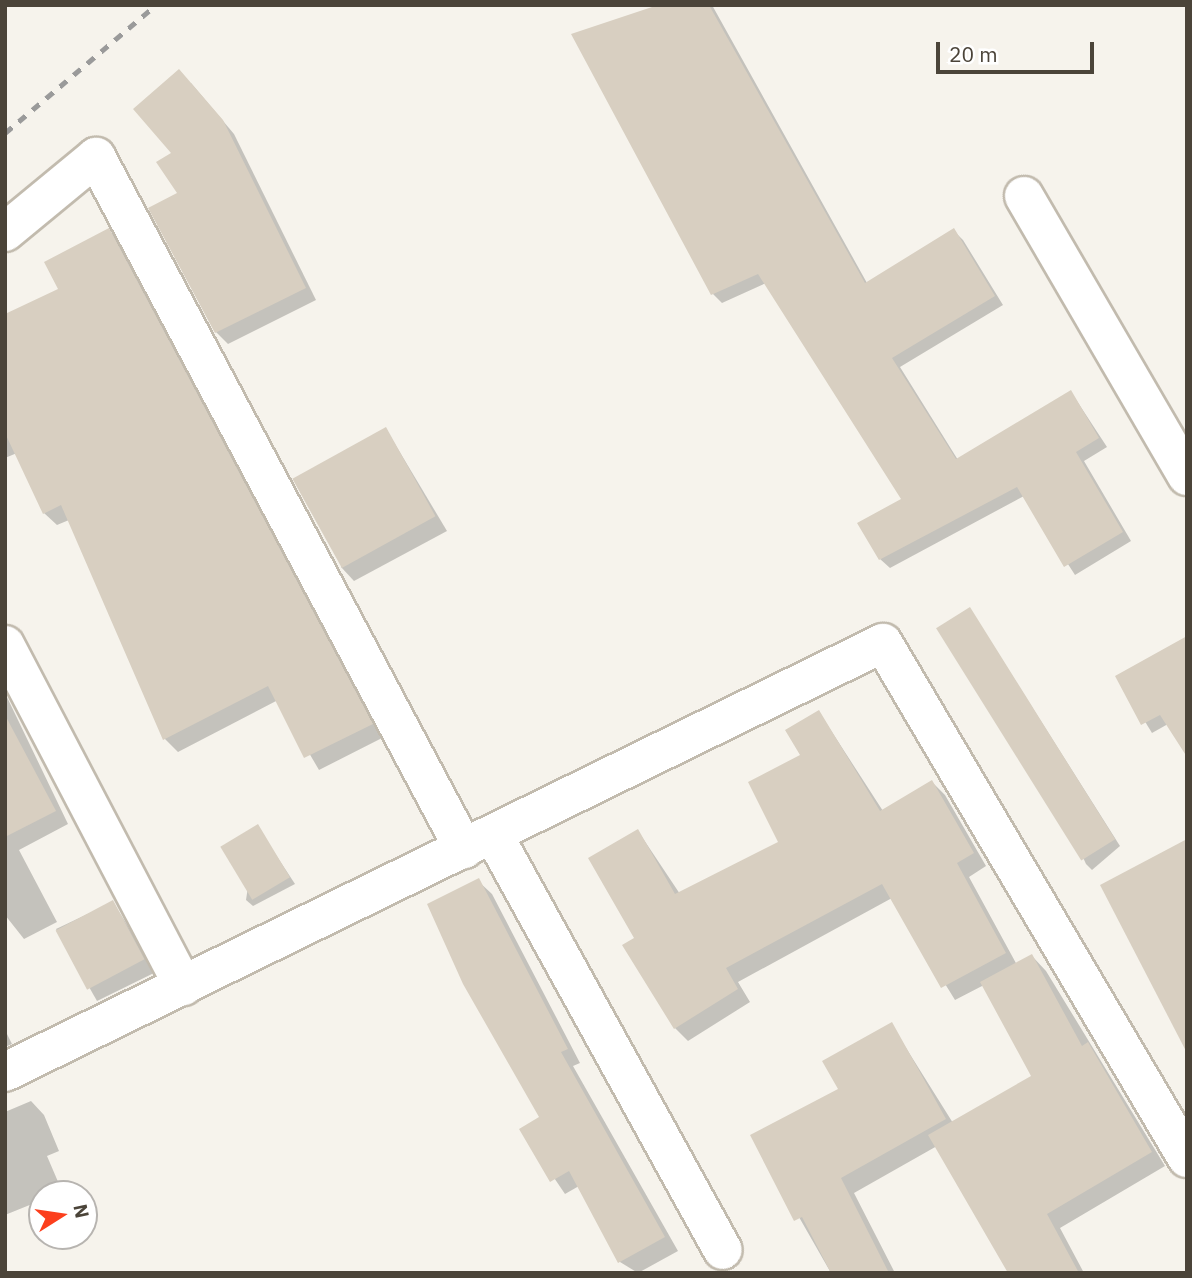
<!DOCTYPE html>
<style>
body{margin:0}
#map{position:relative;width:1192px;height:1278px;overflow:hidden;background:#f6f3ec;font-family:"IBM Plex Sans",sans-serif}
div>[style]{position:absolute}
.shadow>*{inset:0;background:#0003}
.building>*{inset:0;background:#d8cfc1;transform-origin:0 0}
.roads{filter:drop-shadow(2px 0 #c2bbae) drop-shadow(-2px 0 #c2bbae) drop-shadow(0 2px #c2bbae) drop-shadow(0 -2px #c2bbae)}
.street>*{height:38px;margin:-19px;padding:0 19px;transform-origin:19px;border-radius:19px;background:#fff}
.rail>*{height:5px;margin-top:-2.5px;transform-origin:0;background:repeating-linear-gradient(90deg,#9a9a9a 0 9px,transparent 0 18px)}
span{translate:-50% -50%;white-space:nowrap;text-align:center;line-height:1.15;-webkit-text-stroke:5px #fff;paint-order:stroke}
.frame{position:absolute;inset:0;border:7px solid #4b4439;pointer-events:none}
.north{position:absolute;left:28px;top:1180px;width:70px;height:70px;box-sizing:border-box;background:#fff;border:2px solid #b7b4b0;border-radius:50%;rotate:78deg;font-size:19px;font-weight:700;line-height:28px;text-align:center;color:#4b4439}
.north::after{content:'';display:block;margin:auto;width:24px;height:32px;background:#fc3f1d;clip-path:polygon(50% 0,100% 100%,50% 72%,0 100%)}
.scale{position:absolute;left:936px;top:42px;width:158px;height:32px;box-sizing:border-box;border:4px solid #4b4439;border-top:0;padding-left:9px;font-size:21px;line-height:24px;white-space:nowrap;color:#4b4439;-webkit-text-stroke:5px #fff;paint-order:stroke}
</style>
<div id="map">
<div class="shadow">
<div style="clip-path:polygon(663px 5px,712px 5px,867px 283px,953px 230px,963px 240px,1003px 305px,900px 367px,958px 460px,1071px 392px,1107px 447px,1084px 461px,1131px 541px,1075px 575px,1024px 496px,890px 568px,880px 559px,903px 500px,766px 283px,722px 303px,713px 294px)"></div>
<div style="clip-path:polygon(191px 83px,234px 134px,316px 300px,228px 344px,216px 332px,179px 194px,174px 153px)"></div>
<div style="clip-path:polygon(109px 230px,122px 243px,384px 737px,319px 770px,278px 700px,178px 752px,165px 739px,69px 520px,57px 525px,44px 513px,17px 453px,5px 458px,5px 315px,60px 290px)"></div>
<div style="clip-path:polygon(386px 429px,447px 531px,354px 581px,341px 567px)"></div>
<div style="clip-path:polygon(970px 609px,1120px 846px,1092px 870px,1086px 864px)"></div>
<div style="clip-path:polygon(1187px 638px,1168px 724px,1152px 733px,1117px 676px)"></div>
<div style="clip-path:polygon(5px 693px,68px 824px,19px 850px,57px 922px,24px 939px,5px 915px)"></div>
<div style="clip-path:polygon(819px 712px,883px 811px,932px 782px,945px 795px,986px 866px,969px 877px,1017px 965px,1032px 956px,1046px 971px,1165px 1166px,1060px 1228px,1084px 1273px,1009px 1273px,937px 1146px,854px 1193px,895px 1273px,831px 1273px,752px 1135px,841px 1090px,891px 1024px,953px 1123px,1033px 1076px,984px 985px,955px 1000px,892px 898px,738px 982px,750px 1002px,688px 1041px,675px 1028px,636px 938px,638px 831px,680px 894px,781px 843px)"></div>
<div style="clip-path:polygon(257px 826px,295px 884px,253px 906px,246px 900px)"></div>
<div style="clip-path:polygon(478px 881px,492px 894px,580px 1063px,573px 1066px,678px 1251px,638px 1273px,620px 1262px,579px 1186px,565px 1194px,521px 1129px,541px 1117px)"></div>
<div style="clip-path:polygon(113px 902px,156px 972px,97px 1001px,56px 929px)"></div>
<div style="clip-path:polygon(5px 1030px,12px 1044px,5px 1047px)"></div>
<div style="clip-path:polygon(31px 1101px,44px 1115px,59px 1151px,47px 1156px,62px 1191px,42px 1194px,42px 1200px,5px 1215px,5px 1112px)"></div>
</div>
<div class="building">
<div style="clip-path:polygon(658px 5px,709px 5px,865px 283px,954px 228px,995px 296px,892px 358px,956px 459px,1071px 390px,1099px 438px,1076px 452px,1123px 532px,1064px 567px,1017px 487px,879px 560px,857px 523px,901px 499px,758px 274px,711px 295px,571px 34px)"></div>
<div style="clip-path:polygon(179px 69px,223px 120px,306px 288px,215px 333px,148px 208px,177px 193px,156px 162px,171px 153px,133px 109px)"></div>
<div style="clip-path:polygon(109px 228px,373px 724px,304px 758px,268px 686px,163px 740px,61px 505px,43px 514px,5px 433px,5px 314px,58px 289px,44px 262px)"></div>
<div style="left:386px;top:427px;width:102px;height:107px;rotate:61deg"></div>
<div style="left:970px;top:607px;width:274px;height:40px;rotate:58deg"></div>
<div style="clip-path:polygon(1187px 636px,1187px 757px,1160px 715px,1141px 725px,1115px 676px)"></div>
<div style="clip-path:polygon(819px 710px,880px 811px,932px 780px,974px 853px,957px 863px,1006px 953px,941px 988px,882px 884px,726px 968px,738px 989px,674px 1029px,622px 945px,634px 938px,588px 858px,638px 829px,675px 894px,778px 842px,748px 782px,800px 755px,785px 730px)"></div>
<div style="clip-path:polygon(5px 715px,56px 811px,5px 837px)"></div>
<div style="left:258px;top:824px;width:62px;height:44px;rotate:59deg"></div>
<div style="clip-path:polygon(1187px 839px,1187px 1053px,1100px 885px)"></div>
<div style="clip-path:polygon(479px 878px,568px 1049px,561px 1052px,665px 1237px,618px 1263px,569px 1171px,550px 1182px,519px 1129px,539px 1117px,463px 984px,427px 904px)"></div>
<div style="left:113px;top:900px;width:67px;height:65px;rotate:62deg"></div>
<div style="clip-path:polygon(1032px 954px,1082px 1046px,1088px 1042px,1152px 1152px,1047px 1214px,1079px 1273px,1008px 1273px,928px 1135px,1031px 1076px,980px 982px)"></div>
<div style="clip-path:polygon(892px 1022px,946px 1119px,841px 1178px,889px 1273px,831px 1273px,802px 1217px,794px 1221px,750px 1135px,838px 1089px,822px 1061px)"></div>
</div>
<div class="roads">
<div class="street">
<div style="left:1024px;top:196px;width:324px;rotate:59.8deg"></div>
<div style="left:5px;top:232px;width:118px;rotate:-39.5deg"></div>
<div style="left:96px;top:157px;width:784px;rotate:62deg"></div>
<div style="left:5px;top:645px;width:385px;rotate:62.4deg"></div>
<div style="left:493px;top:834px;width:475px;rotate:61.1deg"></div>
<div style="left:5px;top:1072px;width:977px;rotate:-26.04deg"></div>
<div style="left:883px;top:643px;width:598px;rotate:59.45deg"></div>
</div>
</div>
<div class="rail">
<div style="left:5px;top:133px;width:198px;rotate:-40.3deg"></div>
</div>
<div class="frame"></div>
<div class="north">N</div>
<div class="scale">20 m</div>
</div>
